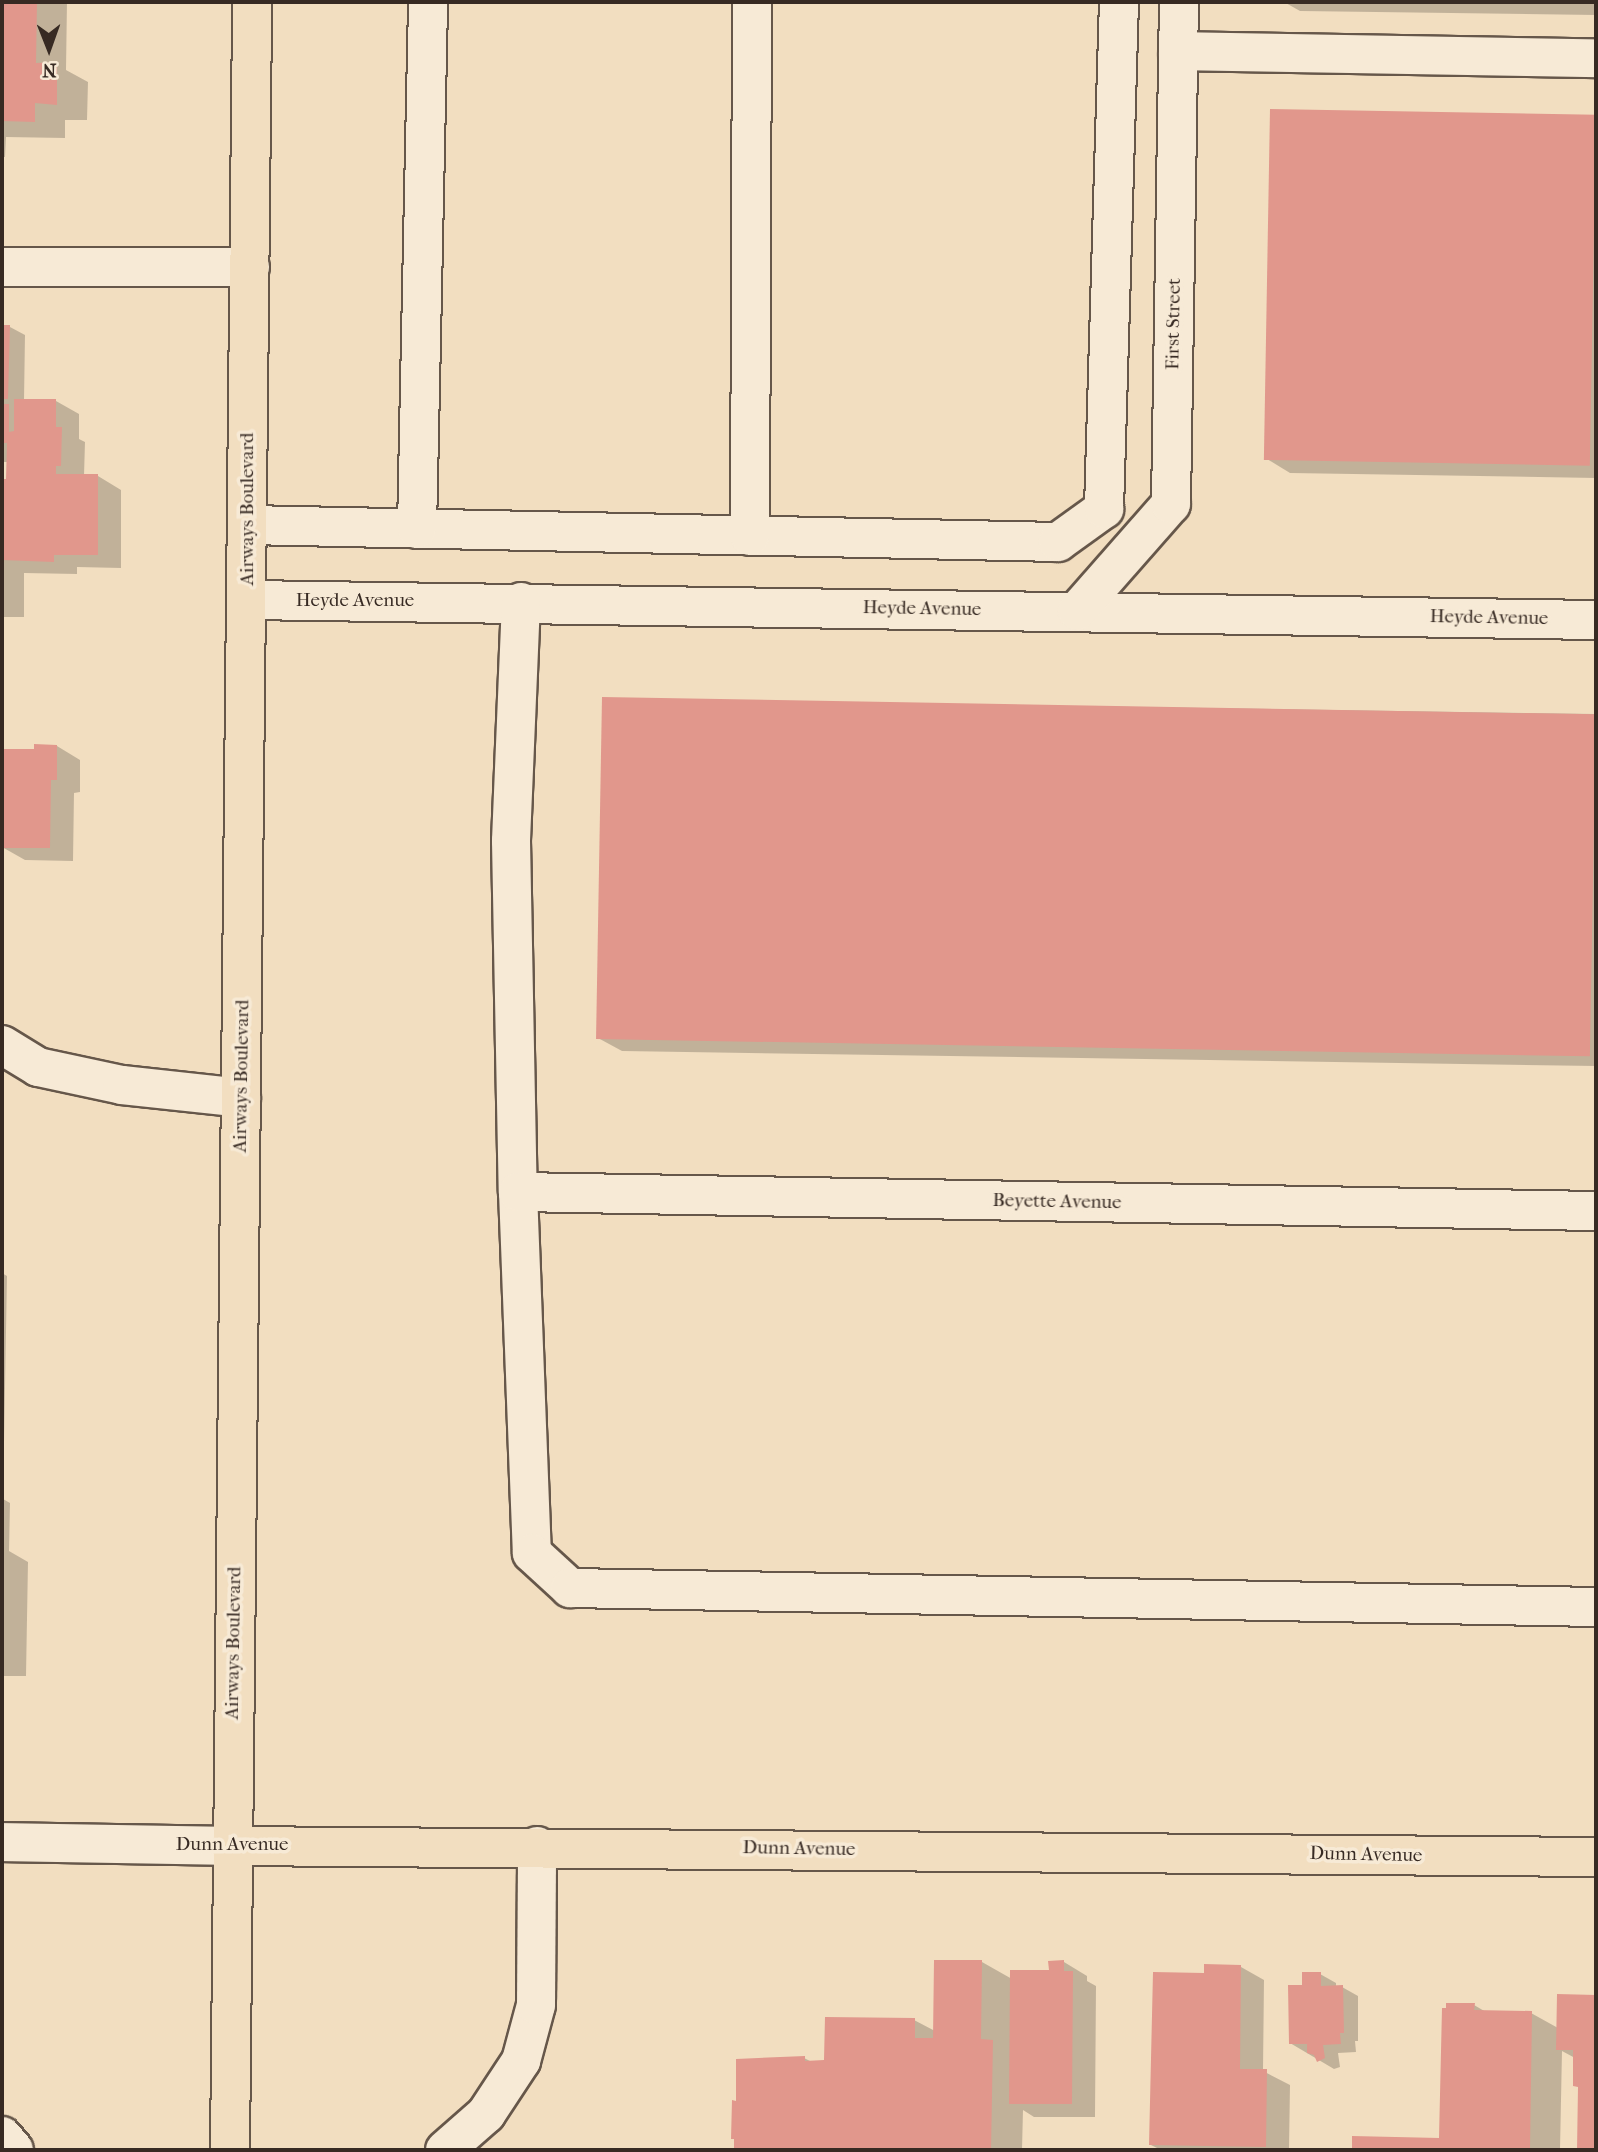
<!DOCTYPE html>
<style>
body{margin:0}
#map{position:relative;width:1598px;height:2152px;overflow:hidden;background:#f2dec0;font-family:"IM FELL French Canon",serif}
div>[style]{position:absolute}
.shadow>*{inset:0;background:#0003}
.building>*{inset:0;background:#e1978c;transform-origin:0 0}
.roads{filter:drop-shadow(2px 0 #66574a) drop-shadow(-2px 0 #66574a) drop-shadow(0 2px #66574a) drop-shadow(0 -2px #66574a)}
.minor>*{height:38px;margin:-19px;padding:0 19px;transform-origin:19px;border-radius:19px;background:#f7ead6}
.major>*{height:38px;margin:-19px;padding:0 19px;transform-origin:19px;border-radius:19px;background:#f2dec0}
span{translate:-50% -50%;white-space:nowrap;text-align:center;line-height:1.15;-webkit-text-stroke:7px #f7ead6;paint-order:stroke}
.street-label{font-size:19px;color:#372a23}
.frame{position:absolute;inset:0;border:4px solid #372a23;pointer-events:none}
.north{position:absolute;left:14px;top:14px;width:70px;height:70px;-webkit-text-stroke:5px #f7ead6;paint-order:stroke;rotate:179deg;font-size:19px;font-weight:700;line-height:28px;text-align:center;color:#372a23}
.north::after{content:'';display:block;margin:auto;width:24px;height:32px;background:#372a23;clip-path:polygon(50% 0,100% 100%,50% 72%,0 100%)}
</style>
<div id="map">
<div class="shadow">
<div style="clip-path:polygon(2px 2px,67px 2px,66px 70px,88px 82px,87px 120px,65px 120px,65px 138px,6px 137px,5px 157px,2px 157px)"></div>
<div style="clip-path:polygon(1284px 2px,1596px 2px,1596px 15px,1300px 11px)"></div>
<div style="clip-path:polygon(1272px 111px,1596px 116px,1596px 478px,1290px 473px,1267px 459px)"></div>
<div style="clip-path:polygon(2px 326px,10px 327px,25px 335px,24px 401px,56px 401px,79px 414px,79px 439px,85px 442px,84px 476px,98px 476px,121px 490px,121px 568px,77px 567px,77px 574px,24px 573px,24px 617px,2px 617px,2px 480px,8px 480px,8px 462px,2px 462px)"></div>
<div style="clip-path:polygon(604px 699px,1596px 714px,1596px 1066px,622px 1051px,598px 1038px)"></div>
<div style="clip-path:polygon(57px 746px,80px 760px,80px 792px,74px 793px,73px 861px,25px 860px,2px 847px,2px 767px,36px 751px)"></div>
<div style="clip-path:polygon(2px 1273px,7px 1276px,3px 1499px,10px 1503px,9px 1551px,28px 1562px,26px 1676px,2px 1676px)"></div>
<div style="clip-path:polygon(982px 1962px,1012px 1979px,1050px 1972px,1064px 1962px,1087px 1976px,1087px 1981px,1096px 1986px,1095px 2117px,1034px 2117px,1023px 2110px,1022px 2150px,735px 2150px,733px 2102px,738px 2103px,804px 2058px,812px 2062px,826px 2062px,914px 2020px,935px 2031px)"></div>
<div style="clip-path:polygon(1241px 1967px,1264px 1980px,1263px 2071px,1290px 2085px,1289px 2150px,1161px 2150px,1151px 2145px)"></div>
<div style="clip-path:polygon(1320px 1974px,1336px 1983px,1336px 1987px,1342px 1987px,1358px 1996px,1358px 2041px,1355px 2041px,1356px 2052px,1338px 2053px,1340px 2067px,1334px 2069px,1290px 2043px,1304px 1986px)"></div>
<div style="clip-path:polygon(1559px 1996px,1596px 1996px,1596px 2150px,1579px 2150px,1579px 2087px,1575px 2058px,1562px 2051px,1560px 2150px,1354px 2150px,1354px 2138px,1441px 2140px,1474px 2005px,1486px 2012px,1531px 2013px,1558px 2028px)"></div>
</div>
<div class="building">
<div style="clip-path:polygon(2px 2px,37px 2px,36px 63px,57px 62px,57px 105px,35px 103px,35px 122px,2px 121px)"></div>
<div style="left:1270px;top:109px;width:326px;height:351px;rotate:1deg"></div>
<div style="clip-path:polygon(2px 325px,10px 325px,8px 399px,2px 399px)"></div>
<div style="clip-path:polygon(14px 399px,56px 399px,56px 427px,62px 427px,61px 466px,56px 466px,56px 474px,98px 474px,98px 555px,54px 555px,54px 562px,2px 560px,2px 479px,6px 479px,7px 443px,2px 443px,2px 404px,9px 404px,9px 432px,14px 431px)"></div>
<div style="left:602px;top:697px;width:994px;height:342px;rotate:1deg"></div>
<div style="clip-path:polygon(34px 744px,57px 745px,57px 780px,51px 780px,50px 848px,2px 848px,3px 749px,34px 749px)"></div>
<div style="clip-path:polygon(934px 1960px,982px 1960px,981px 2039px,993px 2040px,991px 2150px,734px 2150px,734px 2139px,731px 2139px,732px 2100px,736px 2101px,736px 2059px,805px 2056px,805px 2061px,824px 2060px,825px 2017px,915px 2018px,915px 2038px,933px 2038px)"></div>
<div style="clip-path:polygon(1064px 1960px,1064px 1971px,1073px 1971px,1072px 2104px,1009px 2104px,1010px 1970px,1049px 1970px,1048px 1961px)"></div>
<div style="clip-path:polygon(1204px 1964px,1241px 1965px,1240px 2069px,1267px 2069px,1266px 2147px,1149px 2145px,1153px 1972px,1204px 1973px)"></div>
<div style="clip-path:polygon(1302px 1972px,1321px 1972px,1321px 1986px,1343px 1985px,1344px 2033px,1340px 2033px,1341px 2044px,1323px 2045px,1325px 2058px,1317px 2062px,1314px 2055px,1307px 2053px,1307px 2044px,1289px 2044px,1288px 1985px,1302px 1985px)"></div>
<div style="clip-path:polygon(1557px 1994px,1596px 1995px,1596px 2150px,1577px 2150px,1578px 2087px,1573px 2086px,1573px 2050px,1556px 2050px)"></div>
<div style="clip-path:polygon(1446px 2003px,1475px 2003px,1474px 2010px,1532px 2011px,1530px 2150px,1352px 2150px,1352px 2136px,1439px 2138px,1442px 2008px,1446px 2008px)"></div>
</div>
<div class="roads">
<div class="minor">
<div style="left:1178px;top:51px;width:418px;rotate:1deg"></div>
<div style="left:2px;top:267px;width:248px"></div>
<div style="left:247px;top:525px;width:811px;rotate:1.2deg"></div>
<div style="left:1058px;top:542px;width:57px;rotate:-35.7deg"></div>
<div style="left:1104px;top:509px;width:507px;rotate:-88.31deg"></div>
<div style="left:417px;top:529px;width:527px;rotate:-88.8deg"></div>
<div style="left:750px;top:536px;width:534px;rotate:-89.79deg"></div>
<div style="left:248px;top:600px;width:1348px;rotate:0.85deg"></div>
<div style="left:521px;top:602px;width:239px;rotate:92.4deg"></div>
<div style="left:511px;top:841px;width:351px;rotate:88.9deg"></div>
<div style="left:518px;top:1192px;width:361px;rotate:87.8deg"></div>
<div style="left:532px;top:1553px;width:52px;rotate:42.6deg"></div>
<div style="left:570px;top:1588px;width:1026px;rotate:1.06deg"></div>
<div style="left:1077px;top:611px;width:142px;rotate:-48.7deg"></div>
<div style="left:1171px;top:504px;width:502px;rotate:-89.09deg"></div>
<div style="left:2px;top:1045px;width:42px;rotate:31.4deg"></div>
<div style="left:38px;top:1067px;width:86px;rotate:12.1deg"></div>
<div style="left:122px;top:1085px;width:120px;rotate:6.2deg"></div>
<div style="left:518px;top:1192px;width:1078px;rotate:1.01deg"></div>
<div style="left:2px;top:1842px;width:229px;rotate:1deg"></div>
<div style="left:2px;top:2136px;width:18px;rotate:49deg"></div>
<div style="left:445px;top:2150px;width:55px;rotate:-41.3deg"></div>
<div style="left:486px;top:2114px;width:64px;rotate:-56.6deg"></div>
<div style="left:521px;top:2061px;width:58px;rotate:-75deg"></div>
<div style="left:536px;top:2005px;width:159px;rotate:-89.6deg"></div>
</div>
<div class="major">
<div style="left:231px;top:1846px;width:1365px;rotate:0.46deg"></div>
<div style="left:230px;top:2150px;width:2148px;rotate:-89.41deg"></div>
</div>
</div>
<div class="street-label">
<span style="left:1174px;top:324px;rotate:-89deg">First Street</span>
<span style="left:248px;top:509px;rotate:-90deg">Airways Boulevard</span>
<span style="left:355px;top:601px">Heyde Avenue</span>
<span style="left:922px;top:609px;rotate:1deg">Heyde Avenue</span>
<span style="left:1489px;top:618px;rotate:1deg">Heyde Avenue</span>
<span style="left:242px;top:1076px;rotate:-89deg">Airways Boulevard</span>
<span style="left:1057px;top:1202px;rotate:1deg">Beyette Avenue</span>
<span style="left:234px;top:1643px;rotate:-89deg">Airways Boulevard</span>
<span style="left:232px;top:1845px">Dunn Avenue</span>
<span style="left:799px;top:1849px;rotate:1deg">Dunn Avenue</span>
<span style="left:1366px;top:1855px;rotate:1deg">Dunn Avenue</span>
</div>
<div class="frame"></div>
<div class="north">N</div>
</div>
